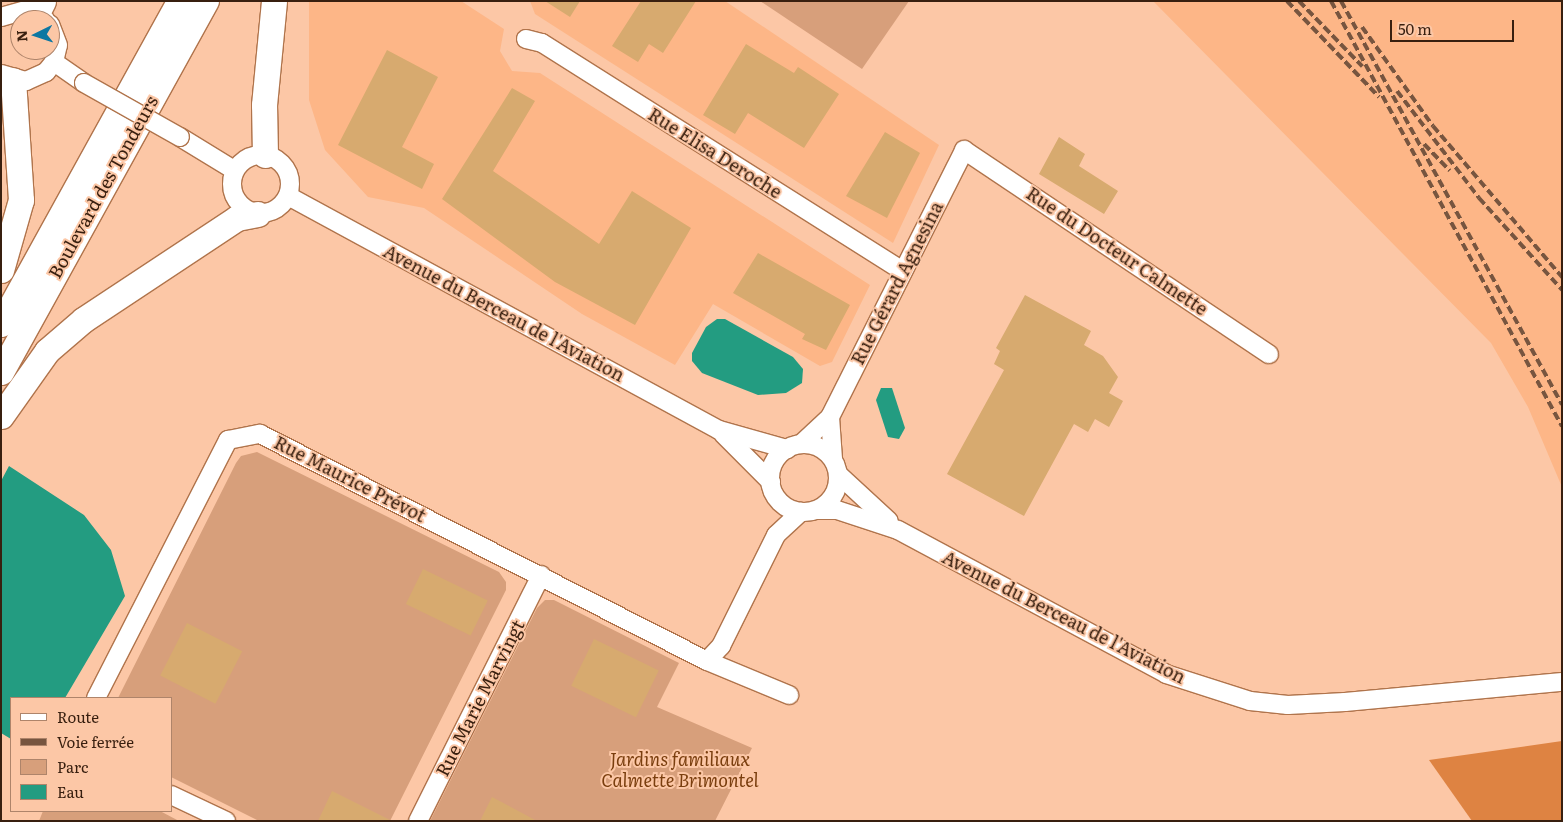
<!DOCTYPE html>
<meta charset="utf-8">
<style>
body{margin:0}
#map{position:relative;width:1563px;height:822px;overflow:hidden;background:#fcc7a6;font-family:Literata,serif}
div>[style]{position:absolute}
.built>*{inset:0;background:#fdb687}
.green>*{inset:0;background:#d79f7b}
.forest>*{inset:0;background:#de8342}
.water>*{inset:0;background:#239c81}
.building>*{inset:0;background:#d7aa6f;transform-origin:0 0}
.roads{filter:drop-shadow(1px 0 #b0744c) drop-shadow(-1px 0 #b0744c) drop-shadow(0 1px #b0744c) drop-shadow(0 -1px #b0744c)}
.minor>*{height:18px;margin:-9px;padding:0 9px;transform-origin:9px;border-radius:9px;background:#fff}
.minor>.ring{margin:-9px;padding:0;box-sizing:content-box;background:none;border:18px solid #fff;border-radius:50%}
.highway>*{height:25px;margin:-12.5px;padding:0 12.5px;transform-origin:12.5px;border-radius:12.5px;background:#fff}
.rail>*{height:4px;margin-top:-2px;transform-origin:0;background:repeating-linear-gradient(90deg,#77553f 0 8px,transparent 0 12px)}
.bridges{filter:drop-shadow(1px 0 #b0744c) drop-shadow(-1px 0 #b0744c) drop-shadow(0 1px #b0744c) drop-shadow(0 -1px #b0744c)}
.minor-bridge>*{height:18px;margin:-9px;padding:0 9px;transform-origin:9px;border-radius:9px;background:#fff}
span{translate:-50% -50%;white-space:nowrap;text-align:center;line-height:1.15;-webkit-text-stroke:4px #fcc7a6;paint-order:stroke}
.street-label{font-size:18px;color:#381f0f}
.park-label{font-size:18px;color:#7a3e0e;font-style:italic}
.frame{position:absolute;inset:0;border:2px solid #381f0f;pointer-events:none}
.legend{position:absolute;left:10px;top:697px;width:162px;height:115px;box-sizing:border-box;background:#fcc7a6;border:1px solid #ae846a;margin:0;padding:6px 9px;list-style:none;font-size:15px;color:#381f0f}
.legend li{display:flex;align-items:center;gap:10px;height:25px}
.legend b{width:25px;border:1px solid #ae846a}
.north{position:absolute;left:10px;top:10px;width:50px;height:50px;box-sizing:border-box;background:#fcc7a6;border:1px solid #ae846a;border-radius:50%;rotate:266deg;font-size:14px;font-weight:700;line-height:20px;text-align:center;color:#381f0f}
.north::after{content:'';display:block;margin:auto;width:18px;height:22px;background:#0d77a2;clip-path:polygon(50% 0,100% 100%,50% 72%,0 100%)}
.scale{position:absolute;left:1390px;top:20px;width:124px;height:22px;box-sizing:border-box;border:2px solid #381f0f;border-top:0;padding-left:6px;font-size:15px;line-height:18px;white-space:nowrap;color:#381f0f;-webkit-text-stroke:4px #fcc7a6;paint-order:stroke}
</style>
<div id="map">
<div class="built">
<div style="clip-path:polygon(309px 1px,461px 1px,504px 29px,500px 51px,512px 71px,540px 73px,870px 285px,832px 362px,820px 366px,713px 304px,675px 365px,582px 314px,424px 208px,368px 197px,325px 150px,309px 100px)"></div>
<div style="clip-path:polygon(530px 1px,725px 1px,795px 48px,939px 145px,893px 243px,535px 14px)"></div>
<div style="clip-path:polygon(1153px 1px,1562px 1px,1562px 487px,1528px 407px,1491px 343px)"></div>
</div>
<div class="green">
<div style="clip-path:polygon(760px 1px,909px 1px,862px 69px)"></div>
<div style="clip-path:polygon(257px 452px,499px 572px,506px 582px,506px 590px,390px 821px,259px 821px,171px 777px,171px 698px,118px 698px,236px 463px,241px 456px)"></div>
<div style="clip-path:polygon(545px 600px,554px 600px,679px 663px,657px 707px,752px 748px,715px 821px,430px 821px,537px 608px)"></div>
<div style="clip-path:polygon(43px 811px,160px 811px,179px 821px,39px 821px)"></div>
</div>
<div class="forest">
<div style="clip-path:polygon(1562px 741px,1562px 821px,1472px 821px,1429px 760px)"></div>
</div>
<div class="water">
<div style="clip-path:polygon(717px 319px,725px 319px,793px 357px,803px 369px,802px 383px,786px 393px,758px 395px,702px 373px,692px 361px,692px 353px,706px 327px)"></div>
<div style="clip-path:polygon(881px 388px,892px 388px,905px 428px,899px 439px,888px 437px,876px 400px)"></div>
<div style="clip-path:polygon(9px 466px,84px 515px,111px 550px,125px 596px,65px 698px,11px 698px,11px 739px,1px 733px,1px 481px)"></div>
</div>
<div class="building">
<div style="clip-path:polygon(545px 1px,580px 1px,570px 17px)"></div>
<div style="clip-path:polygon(641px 1px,696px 1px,663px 53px,649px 44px,638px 62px,612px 46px)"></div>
<div style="clip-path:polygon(746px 44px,794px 73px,798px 67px,839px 94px,804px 148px,748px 113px,735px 134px,703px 115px)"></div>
<div style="clip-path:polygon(387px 50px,438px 77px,402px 147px,434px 164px,422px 189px,338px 145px)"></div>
<div style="clip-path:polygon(512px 88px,535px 101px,493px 171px,599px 244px,632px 191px,691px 228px,635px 325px,555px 282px,442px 199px)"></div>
<div style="clip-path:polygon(885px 132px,920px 153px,887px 218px,846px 196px)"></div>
<div style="clip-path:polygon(1059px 137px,1085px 154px,1079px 166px,1118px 191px,1104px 214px,1039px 174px)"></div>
<div style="clip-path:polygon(758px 253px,850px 305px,826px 350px,802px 339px,805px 334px,733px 293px)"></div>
<div style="clip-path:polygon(1025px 295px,1091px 331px,1084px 345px,1103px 356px,1118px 377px,1109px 393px,1123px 401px,1109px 427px,1095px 419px,1088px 432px,1074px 424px,1024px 516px,947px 474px,1004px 370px,994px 364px,1000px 351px,996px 348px)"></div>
<div style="left:423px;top:569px;width:72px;height:39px;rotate:26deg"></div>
<div style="left:187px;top:623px;width:62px;height:59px;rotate:27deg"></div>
<div style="left:594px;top:639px;width:72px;height:52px;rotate:26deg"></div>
<div style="clip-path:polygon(332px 791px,392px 821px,318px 821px)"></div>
<div style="clip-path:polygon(492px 797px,537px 821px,480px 821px)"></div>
</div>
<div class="roads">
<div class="minor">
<div style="left:1px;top:17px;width:26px;rotate:-16deg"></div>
<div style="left:26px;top:10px;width:22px;rotate:27deg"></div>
<div style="left:526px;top:39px;width:16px;rotate:14deg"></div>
<div style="left:542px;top:43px;width:427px;rotate:32.3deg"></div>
<div style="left:54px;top:62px;width:37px;rotate:35deg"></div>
<div style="left:1px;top:74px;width:26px;rotate:16deg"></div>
<div style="left:26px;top:81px;width:22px;rotate:-24deg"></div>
<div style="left:46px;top:72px;width:13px;rotate:-51deg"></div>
<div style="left:54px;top:62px;width:17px;rotate:-77deg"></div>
<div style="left:58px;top:45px;width:22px;rotate:-111deg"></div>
<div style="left:180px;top:137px;width:63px;rotate:31.4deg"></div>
<div class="ring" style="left:232px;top:155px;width:40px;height:40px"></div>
<div style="left:288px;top:196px;width:490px;rotate:28.5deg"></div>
<div style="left:719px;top:430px;width:71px;rotate:15.6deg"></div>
<div style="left:830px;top:417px;width:42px;rotate:85.9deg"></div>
<div style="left:723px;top:434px;width:68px;rotate:45deg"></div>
<div style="left:801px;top:444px;width:40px;rotate:-43deg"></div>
<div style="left:830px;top:417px;width:299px;rotate:-63.3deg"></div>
<div style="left:964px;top:150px;width:367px;rotate:33.8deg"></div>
<div class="ring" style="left:770px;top:444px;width:50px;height:50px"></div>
<div style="left:838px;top:474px;width:69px;rotate:42.7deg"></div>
<div style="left:817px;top:510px;width:20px"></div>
<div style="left:837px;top:510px;width:64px;rotate:18.2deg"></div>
<div style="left:898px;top:530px;width:304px;rotate:28.2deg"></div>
<div style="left:1166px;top:674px;width:88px;rotate:17.8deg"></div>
<div style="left:1250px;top:701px;width:38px;rotate:6deg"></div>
<div style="left:1288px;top:705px;width:57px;rotate:-3deg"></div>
<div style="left:1345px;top:702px;width:218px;rotate:-5.3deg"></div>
<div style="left:707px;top:661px;width:21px;rotate:-47deg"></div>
<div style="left:721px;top:646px;width:124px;rotate:-63.6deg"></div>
<div style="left:776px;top:535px;width:34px;rotate:-43deg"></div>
<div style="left:96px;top:698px;width:290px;rotate:-62.9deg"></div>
<div style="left:228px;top:440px;width:33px;rotate:-11deg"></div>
<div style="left:260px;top:434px;width:501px;rotate:26.92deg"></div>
<div style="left:707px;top:661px;width:89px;rotate:22.5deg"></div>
<div style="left:171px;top:795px;width:61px;rotate:25.3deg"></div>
<div style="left:418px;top:821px;width:275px;rotate:-63.4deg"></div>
</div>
<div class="highway">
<div style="left:37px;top:13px;width:13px;rotate:-63deg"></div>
<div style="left:265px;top:155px;width:50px;rotate:-91.1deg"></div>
<div style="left:264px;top:105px;width:104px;rotate:-84.5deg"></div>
<div style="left:1px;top:270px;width:73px;rotate:-74.1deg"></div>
<div style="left:21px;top:200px;width:120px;rotate:-93.8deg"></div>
<div style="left:1px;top:324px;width:369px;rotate:-61.1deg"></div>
<div style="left:1px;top:372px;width:424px;rotate:-61.1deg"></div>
<div style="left:1px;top:416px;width:80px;rotate:-54.7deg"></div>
<div style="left:47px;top:351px;width:48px;rotate:-40.7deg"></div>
<div style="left:83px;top:320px;width:185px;rotate:-33.5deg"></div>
<div style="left:237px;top:218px;width:21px;rotate:-11deg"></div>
</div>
</div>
<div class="rail">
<div style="left:1287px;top:1px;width:133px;rotate:46.2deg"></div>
<div style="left:1299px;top:1px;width:91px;rotate:45.9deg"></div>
<div style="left:1331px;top:1px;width:484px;rotate:61.5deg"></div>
<div style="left:1341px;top:1px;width:460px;rotate:61.3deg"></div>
<div style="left:1362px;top:27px;width:122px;rotate:54.4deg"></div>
<div style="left:1433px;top:126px;width:199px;rotate:49.5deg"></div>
<div style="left:1397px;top:91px;width:135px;rotate:52.5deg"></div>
<div style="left:1479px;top:198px;width:124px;rotate:47.9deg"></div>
<div style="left:1424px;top:144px;width:37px;rotate:46deg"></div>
</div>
<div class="bridges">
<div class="minor-bridge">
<div style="left:84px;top:83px;width:110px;rotate:29.4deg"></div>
</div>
</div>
<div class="street-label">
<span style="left:715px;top:153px;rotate:32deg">Rue Elisa Deroche</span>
<span style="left:103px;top:187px;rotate:-61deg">Boulevard des Tondeurs</span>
<span style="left:1117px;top:251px;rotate:34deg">Rue du Docteur Calmette</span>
<span style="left:897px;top:283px;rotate:-63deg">Rue Gérard Agnesina</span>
<span style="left:504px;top:313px;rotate:28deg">Avenue du Berceau de l'Aviation</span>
<span style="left:350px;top:479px;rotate:27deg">Rue Maurice Prévot</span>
<span style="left:1064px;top:617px;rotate:27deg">Avenue du Berceau de l'Aviation</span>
<span style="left:480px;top:698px;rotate:-63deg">Rue Marie Marvingt</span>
</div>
<div class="park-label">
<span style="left:680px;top:770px">Jardins familiaux<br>Calmette Brimontel</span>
</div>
<div class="frame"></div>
<ul class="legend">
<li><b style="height:6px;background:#fff"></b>Route</li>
<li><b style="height:6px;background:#77553f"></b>Voie ferrée</li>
<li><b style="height:14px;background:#d79f7b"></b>Parc</li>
<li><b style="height:14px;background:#239c81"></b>Eau</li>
</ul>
<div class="north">N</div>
<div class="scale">50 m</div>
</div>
